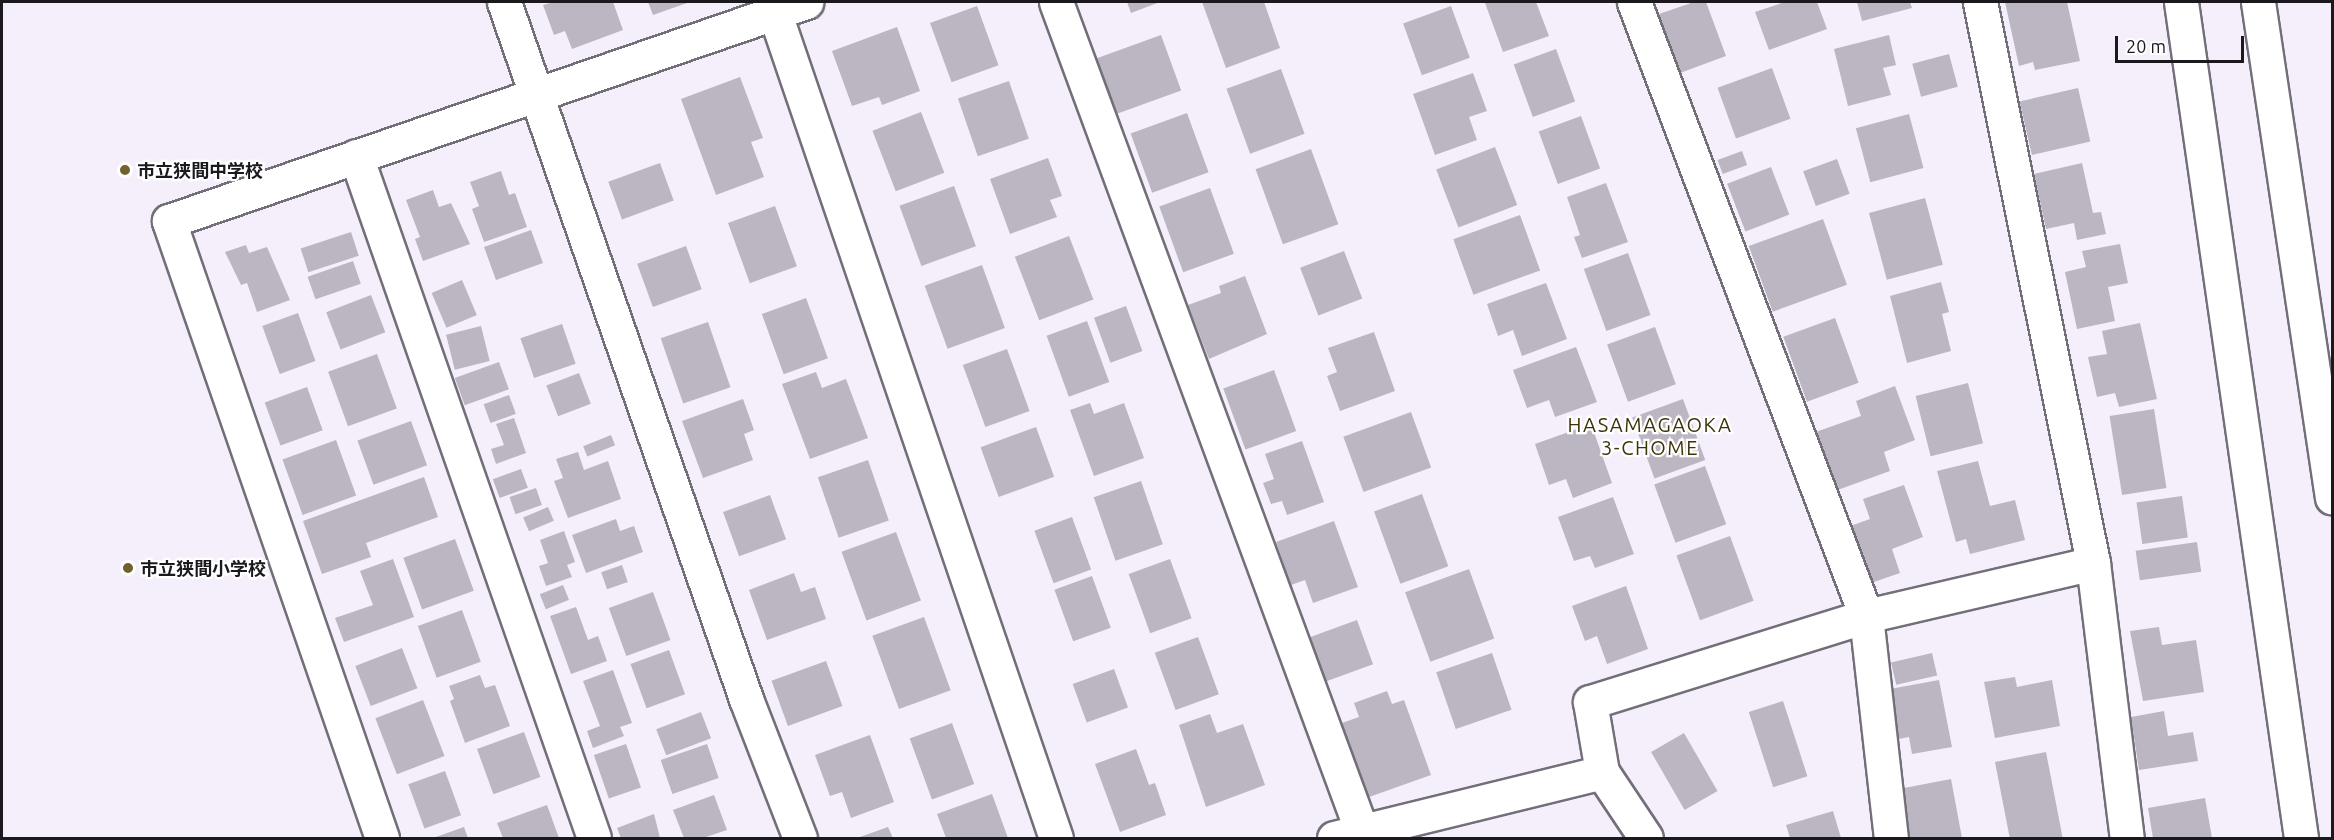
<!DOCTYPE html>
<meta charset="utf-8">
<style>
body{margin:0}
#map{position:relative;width:2334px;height:840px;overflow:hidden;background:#f5effb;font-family:Ubuntu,"Noto Sans JP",sans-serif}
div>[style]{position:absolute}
.building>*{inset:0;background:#bbb6c2;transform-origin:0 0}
.roads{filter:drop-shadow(2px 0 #736f79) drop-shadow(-2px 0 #736f79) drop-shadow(0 2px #736f79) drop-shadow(0 -2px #736f79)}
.minor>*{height:33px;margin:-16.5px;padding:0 16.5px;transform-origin:16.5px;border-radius:16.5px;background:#fff}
.tertiary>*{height:33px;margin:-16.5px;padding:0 16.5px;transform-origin:16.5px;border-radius:16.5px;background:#fff}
.dots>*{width:16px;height:16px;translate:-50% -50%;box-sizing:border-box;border:3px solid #fff;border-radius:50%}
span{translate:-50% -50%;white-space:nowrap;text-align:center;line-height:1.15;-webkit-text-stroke:4.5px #fff;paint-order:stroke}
.poi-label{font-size:18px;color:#1b191d;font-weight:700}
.left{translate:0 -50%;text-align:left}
.neighbourhood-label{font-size:20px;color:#3e3207;letter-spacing:1.5px}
.frame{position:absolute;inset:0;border:3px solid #1b191d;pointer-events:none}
.scale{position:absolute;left:2115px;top:36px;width:129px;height:27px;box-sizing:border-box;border:3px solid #1b191d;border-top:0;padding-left:8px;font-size:18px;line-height:21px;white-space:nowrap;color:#1b191d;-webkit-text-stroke:4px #fff;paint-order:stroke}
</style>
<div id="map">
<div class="building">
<div style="clip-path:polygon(554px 2px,613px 2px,623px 30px,572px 49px,565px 31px,554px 35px,543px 5px)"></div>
<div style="clip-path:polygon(648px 2px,690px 2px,653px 15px)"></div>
<div style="clip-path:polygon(1127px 2px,1160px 2px,1131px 13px)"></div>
<div style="clip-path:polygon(1202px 2px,1264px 2px,1280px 48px,1226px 68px)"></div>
<div style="clip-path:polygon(1536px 2px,1549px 36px,1503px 52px,1485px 3px)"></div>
<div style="clip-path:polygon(1694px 2px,1706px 2px,1726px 56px,1680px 73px,1659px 14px)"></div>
<div style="clip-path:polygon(1785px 2px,1817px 2px,1827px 29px,1769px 50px,1755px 12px)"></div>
<div style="clip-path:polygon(1857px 2px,1910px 2px,1912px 8px,1862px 21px)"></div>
<div style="clip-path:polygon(2005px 2px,2067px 2px,2080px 61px,2035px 70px,2033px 62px,2019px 66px)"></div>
<div style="left:977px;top:6px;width:63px;height:50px;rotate:70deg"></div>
<div style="left:1451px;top:6px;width:55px;height:51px;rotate:70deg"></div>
<div style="clip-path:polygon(897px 27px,920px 91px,882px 105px,879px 97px,852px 106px,832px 51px)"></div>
<div style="left:1161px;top:35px;width:59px;height:69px;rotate:70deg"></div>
<div style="clip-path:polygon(1889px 35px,1896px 65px,1883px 68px,1891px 95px,1848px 106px,1834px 49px)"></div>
<div style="left:1556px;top:49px;width:56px;height:45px;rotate:70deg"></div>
<div style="left:1949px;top:54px;width:34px;height:38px;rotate:75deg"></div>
<div style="left:1772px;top:68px;width:54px;height:58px;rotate:70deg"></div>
<div style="left:1281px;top:69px;width:69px;height:58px;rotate:70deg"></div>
<div style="clip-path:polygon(1473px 73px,1487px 111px,1469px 117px,1477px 140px,1435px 155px,1413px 94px)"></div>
<div style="clip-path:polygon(740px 77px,763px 138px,751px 142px,764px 177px,716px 195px,681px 99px)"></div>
<div style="left:1009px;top:81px;width:61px;height:54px;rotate:71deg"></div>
<div style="left:2078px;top:88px;width:55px;height:60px;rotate:77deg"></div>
<div style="left:921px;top:112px;width:65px;height:52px;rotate:69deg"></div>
<div style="left:1187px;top:113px;width:63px;height:60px;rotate:70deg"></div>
<div style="left:1909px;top:114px;width:56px;height:55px;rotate:75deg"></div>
<div style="left:1581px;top:116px;width:56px;height:45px;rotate:70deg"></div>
<div style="left:1495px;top:147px;width:62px;height:63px;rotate:69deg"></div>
<div style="left:1311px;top:149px;width:80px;height:59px;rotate:70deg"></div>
<div style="left:1742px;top:151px;width:15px;height:26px;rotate:70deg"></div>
<div style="clip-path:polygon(1048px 158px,1062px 196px,1050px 200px,1057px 217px,1010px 234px,990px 179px)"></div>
<div style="left:1837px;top:159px;width:37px;height:36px;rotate:70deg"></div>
<div style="left:660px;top:163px;width:40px;height:55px;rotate:70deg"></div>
<div style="clip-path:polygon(2082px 163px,2093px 213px,2101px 212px,2106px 234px,2077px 240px,2074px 223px,2046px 229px,2034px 174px)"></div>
<div style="left:1771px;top:167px;width:51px;height:47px;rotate:69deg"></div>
<div style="clip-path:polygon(501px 171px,509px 195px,515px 193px,527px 227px,484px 242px,472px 209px,479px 206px,470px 182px)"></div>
<div style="clip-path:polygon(1606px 183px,1628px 242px,1582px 258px,1574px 237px,1580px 235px,1567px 197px)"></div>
<div style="left:954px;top:186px;width:64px;height:58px;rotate:70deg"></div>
<div style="left:1210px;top:188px;width:70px;height:54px;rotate:70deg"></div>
<div style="clip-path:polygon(433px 190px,439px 207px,451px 203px,470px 244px,423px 261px,415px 239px,420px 237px,406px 200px)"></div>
<div style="left:1925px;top:198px;width:69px;height:58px;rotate:75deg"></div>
<div style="left:775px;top:206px;width:64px;height:50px;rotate:70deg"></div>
<div style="left:1520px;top:215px;width:59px;height:71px;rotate:70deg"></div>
<div style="left:1823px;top:219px;width:70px;height:79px;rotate:70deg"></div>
<div style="left:531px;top:230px;width:35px;height:50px;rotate:70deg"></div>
<div style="left:351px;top:232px;width:25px;height:53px;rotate:72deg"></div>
<div style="left:1069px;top:236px;width:68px;height:58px;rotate:69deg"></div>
<div style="clip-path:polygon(2120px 244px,2128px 283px,2108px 287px,2115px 321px,2077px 329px,2065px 272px,2086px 267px,2082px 251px)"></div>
<div style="clip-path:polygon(246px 245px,249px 253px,267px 247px,290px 300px,257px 312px,247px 283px,241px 285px,225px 252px)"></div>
<div style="left:686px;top:246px;width:46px;height:52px;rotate:70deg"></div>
<div style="left:1344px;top:251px;width:51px;height:47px;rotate:69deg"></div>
<div style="left:1628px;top:253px;width:66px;height:47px;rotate:70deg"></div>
<div style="left:353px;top:261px;width:24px;height:48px;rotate:71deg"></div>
<div style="left:982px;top:265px;width:67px;height:61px;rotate:70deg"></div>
<div style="clip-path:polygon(1245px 276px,1267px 334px,1209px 359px,1188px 305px,1221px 293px,1219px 286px)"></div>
<div style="left:462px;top:280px;width:38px;height:33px;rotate:67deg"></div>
<div style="clip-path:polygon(1941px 282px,1949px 312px,1942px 314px,1951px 351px,1907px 363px,1890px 296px)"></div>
<div style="clip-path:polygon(1546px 283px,1567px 339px,1522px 356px,1513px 330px,1498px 336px,1487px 304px)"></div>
<div style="left:371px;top:295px;width:40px;height:48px;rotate:69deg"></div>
<div style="left:806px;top:298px;width:64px;height:47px;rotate:70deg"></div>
<div style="left:1126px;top:306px;width:48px;height:34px;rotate:70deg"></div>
<div style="left:298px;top:313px;width:51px;height:38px;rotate:70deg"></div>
<div style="left:1835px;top:318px;width:69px;height:55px;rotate:70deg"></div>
<div style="left:1087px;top:321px;width:65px;height:43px;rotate:70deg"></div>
<div style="left:708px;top:322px;width:69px;height:50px;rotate:71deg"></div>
<div style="clip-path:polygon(2140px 323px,2157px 399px,2119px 407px,2115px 393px,2097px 397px,2088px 357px,2107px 354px,2102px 331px)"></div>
<div style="left:562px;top:324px;width:42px;height:44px;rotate:71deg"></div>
<div style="left:481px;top:326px;width:36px;height:36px;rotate:76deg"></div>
<div style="left:1655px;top:327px;width:61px;height:51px;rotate:70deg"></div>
<div style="clip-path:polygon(1374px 332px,1395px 391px,1340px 411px,1327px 376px,1337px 372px,1328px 348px)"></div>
<div style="clip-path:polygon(1576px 347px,1597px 402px,1555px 417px,1549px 400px,1527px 408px,1513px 370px)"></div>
<div style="left:1007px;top:349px;width:66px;height:47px;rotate:70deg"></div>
<div style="left:377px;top:354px;width:58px;height:52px;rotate:70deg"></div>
<div style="left:499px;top:362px;width:29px;height:47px;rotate:70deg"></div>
<div style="left:1274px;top:370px;width:65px;height:54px;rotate:70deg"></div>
<div style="clip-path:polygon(816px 372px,822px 388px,846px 379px,868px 438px,810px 459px,782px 384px)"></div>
<div style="left:579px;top:373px;width:33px;height:35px;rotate:69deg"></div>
<div style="left:1968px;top:383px;width:62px;height:54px;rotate:76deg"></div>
<div style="clip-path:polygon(1895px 386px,1915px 440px,1884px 452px,1890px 471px,1832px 492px,1810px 434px,1861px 416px,1856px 401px)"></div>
<div style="left:307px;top:387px;width:46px;height:45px;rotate:70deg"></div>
<div style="left:509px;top:395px;width:20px;height:27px;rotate:70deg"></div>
<div style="clip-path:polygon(743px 399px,754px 430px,744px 434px,753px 460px,703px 478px,682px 421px)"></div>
<div style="left:1683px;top:399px;width:65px;height:54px;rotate:70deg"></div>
<div style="clip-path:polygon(1090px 403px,1094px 414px,1124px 403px,1144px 458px,1094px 476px,1070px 410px)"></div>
<div style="left:2154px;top:409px;width:80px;height:45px;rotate:81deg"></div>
<div style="left:1411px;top:412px;width:59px;height:72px;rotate:70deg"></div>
<div style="clip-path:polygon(514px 418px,526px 453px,496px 464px,491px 449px,504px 445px,496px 424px)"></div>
<div style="left:411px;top:421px;width:47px;height:57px;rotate:70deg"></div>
<div style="clip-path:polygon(1591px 424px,1612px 483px,1573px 498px,1566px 479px,1549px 485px,1535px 444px)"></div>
<div style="left:1036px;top:427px;width:53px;height:59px;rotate:70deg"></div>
<div style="left:611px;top:435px;width:11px;height:30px;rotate:68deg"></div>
<div style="left:336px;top:440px;width:59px;height:57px;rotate:70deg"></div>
<div style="clip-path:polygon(1302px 441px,1324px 502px,1287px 515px,1282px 501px,1271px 504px,1263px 483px,1274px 479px,1265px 454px)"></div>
<div style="clip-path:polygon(578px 452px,584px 470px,608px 461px,621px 499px,568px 518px,554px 481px,563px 478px,556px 459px)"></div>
<div style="left:868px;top:460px;width:64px;height:53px;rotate:71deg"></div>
<div style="clip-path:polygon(1978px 461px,1990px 506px,2015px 500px,2025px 540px,1970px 554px,1966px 539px,1956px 542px,1937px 471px)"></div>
<div style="left:1705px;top:466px;width:62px;height:54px;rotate:70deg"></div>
<div style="left:521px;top:469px;width:20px;height:30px;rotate:70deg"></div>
<div style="clip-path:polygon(424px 477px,438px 517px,366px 543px,371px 557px,322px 574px,303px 521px)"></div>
<div style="left:1141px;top:481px;width:67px;height:50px;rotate:71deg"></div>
<div style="clip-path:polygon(1904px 485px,1923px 537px,1892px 549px,1900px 573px,1871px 583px,1842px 529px,1870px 519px,1863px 499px)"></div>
<div style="left:536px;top:488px;width:18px;height:28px;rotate:71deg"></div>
<div style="left:1422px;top:494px;width:77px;height:51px;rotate:70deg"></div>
<div style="left:770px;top:495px;width:47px;height:50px;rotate:70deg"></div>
<div style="left:2182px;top:496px;width:42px;height:46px;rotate:82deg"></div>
<div style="clip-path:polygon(1613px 497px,1634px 554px,1595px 568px,1590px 556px,1574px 561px,1558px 517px)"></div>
<div style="left:548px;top:507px;width:15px;height:27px;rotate:67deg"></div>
<div style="left:1072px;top:517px;width:56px;height:40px;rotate:70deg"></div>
<div style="clip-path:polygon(616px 519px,620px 531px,634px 526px,643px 552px,586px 573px,572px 535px)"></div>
<div style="clip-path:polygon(1334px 521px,1358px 587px,1313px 603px,1305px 580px,1291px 585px,1276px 542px)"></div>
<div style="clip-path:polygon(564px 531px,575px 562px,567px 565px,572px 577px,546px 586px,539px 566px,548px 563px,540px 540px)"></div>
<div style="left:896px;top:532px;width:73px;height:58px;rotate:70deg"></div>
<div style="left:1730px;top:536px;width:69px;height:57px;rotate:70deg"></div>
<div style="left:455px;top:539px;width:55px;height:55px;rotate:70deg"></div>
<div style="left:2197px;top:542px;width:30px;height:62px;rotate:82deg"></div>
<div style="clip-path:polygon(393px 559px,414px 617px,344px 642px,335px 618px,373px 605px,360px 571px)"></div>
<div style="left:1170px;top:559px;width:63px;height:44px;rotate:70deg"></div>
<div style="left:622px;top:565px;width:18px;height:22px;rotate:71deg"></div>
<div style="left:1469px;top:569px;width:74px;height:68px;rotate:70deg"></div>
<div style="clip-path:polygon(794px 573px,801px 592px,815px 587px,826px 619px,767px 640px,749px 590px)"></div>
<div style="left:1092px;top:576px;width:55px;height:40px;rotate:70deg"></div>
<div style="left:563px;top:585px;width:16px;height:25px;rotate:68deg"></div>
<div style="clip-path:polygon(1626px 586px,1648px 649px,1607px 664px,1597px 636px,1585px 641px,1572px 606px)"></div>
<div style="left:653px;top:592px;width:51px;height:47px;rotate:70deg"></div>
<div style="clip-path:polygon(576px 607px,588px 640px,598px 636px,607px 661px,571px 674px,550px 616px)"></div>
<div style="left:462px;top:610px;width:55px;height:47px;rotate:70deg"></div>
<div style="left:924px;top:617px;width:78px;height:55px;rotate:70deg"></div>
<div style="left:1357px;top:620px;width:47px;height:54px;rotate:70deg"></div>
<div style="clip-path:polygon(2159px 627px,2162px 645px,2196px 640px,2204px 692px,2143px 701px,2130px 631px)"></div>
<div style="left:1198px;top:637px;width:61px;height:46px;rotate:70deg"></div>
<div style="left:402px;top:648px;width:43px;height:50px;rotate:69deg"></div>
<div style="left:669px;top:650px;width:47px;height:41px;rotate:70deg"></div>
<div style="left:1492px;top:653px;width:60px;height:59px;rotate:71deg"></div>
<div style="left:1932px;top:653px;width:23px;height:42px;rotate:77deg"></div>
<div style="left:826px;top:661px;width:48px;height:58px;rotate:70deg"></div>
<div style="left:1114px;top:669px;width:41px;height:44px;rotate:70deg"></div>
<div style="clip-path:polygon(613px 670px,632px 723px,620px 727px,624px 736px,593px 748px,587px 731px,600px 726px,583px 681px)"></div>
<div style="clip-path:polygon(480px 675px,485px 688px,495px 685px,510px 726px,465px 743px,450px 701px,454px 699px,449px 686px)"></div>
<div style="clip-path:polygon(2015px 677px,2017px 687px,2052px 680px,2060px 726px,1995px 738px,1984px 682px)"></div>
<div style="clip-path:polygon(1939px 680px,1952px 747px,1912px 754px,1909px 737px,1899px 739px,1890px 689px)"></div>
<div style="clip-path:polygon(1387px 691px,1392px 704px,1404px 700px,1431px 775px,1369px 797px,1342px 723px,1359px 717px,1354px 703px)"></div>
<div style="left:423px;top:700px;width:60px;height:51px;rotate:69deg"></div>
<div style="left:1783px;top:701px;width:79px;height:36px;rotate:72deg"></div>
<div style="clip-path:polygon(2164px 711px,2168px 736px,2193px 732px,2198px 761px,2139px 770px,2131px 717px)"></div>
<div style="left:701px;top:712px;width:28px;height:48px;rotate:69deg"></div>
<div style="clip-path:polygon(1210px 714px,1217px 733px,1243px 724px,1265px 785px,1206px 807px,1179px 725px)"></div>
<div style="left:952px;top:723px;width:65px;height:45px;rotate:70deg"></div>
<div style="left:524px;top:732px;width:48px;height:50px;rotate:70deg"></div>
<div style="left:1684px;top:733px;width:67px;height:38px;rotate:60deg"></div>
<div style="clip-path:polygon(870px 735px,894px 802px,851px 818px,842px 792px,830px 796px,815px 755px)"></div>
<div style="left:626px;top:744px;width:46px;height:34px;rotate:71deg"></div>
<div style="left:707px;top:744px;width:36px;height:49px;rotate:71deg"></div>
<div style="clip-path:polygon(1136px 749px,1149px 785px,1155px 783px,1166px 815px,1120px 832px,1095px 764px)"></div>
<div style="left:2046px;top:752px;width:88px;height:52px;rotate:79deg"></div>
<div style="left:445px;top:771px;width:47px;height:39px;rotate:70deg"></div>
<div style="clip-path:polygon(1951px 779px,1962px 838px,1909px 838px,1899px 789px)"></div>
<div style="clip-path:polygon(992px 794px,1008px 838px,946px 838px,937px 814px)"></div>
<div style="clip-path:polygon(714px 795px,727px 830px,703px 838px,684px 838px,673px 810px)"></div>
<div style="clip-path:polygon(2205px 798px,2212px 838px,2153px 838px,2148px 808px)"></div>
<div style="clip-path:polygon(547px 805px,559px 838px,503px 838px,497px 823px)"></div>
<div style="clip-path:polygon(1833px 811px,1841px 838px,1790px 838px,1786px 825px)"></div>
<div style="clip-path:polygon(654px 814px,660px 838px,621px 838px,617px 828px)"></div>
<div style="clip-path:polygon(464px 827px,468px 838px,433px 838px)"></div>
<div style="clip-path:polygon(888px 827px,893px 838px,857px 838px)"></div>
</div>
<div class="roads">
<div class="minor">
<div style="left:771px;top:2px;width:883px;rotate:71.18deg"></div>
<div style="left:1056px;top:2px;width:881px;rotate:69.76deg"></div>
<div style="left:1634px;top:2px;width:656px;rotate:69.3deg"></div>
<div style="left:1866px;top:616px;width:223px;rotate:83.6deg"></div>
<div style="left:1980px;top:2px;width:572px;rotate:78.61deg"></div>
<div style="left:2093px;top:563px;width:277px;rotate:83deg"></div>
<div style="left:356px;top:156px;width:722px;rotate:70.76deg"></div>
<div style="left:1602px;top:772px;width:71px;rotate:-99.7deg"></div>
<div style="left:1590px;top:702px;width:289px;rotate:-17.3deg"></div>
<div style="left:1866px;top:616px;width:233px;rotate:-13.1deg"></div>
<div style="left:382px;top:838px;width:653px;rotate:-109.05deg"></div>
<div style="left:169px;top:221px;width:674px;rotate:-18.97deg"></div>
<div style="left:1334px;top:838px;width:276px;rotate:-13.8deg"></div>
<div style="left:1602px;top:772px;width:79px;rotate:56.3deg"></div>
</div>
<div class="tertiary">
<div style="left:504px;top:2px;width:738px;rotate:70.85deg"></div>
<div style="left:746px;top:699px;width:149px;rotate:68.8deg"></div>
<div style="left:2181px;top:2px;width:845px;rotate:81.83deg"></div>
<div style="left:2258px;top:2px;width:501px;rotate:81.51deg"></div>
</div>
</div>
<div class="dots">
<div style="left:125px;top:170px;background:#71612f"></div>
<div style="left:128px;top:568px;background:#71612f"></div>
</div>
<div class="poi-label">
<span class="left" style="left:137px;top:170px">市立狭間中学校</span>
<span class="left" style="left:140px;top:568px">市立狭間小学校</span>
</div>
<div class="neighbourhood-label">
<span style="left:1650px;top:436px">HASAMAGAOKA<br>3-CHOME</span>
</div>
<div class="frame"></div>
<div class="scale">20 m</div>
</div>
